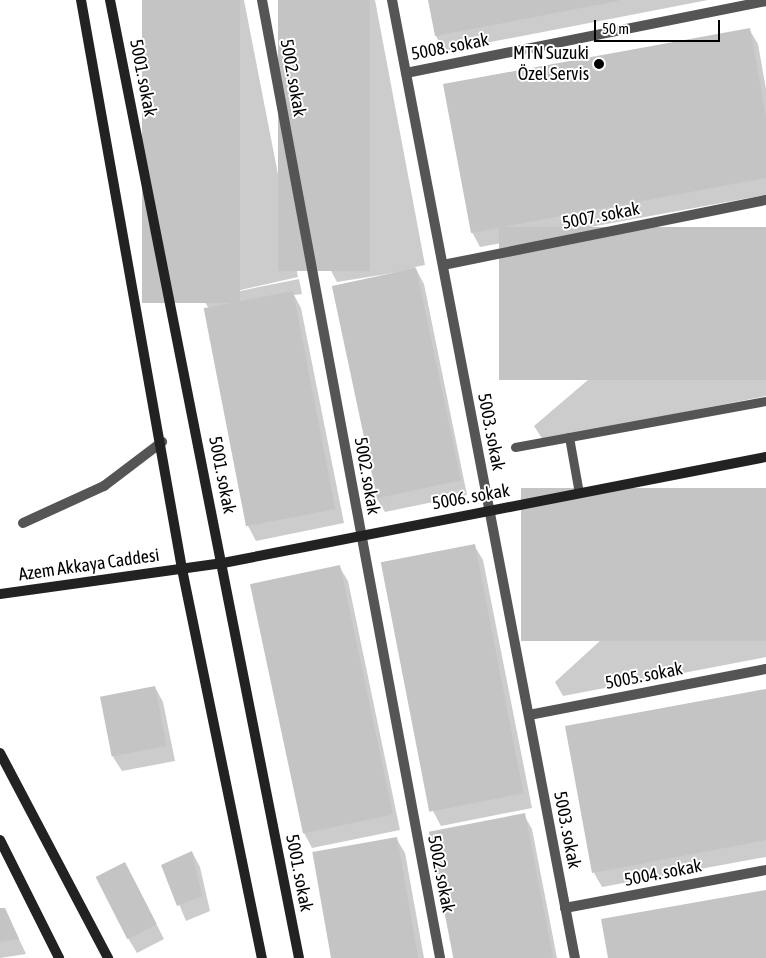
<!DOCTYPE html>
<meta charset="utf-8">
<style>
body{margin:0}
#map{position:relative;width:766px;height:958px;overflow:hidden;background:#fff;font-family:"Asap Condensed",sans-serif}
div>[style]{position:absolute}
.shadow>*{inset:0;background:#0003}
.building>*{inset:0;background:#c4c4c4;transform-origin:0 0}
.lane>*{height:9px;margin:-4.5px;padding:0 4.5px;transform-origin:4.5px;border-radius:4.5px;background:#555}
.street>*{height:10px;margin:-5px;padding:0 5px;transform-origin:5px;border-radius:5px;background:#555}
.secondary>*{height:10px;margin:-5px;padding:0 5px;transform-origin:5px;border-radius:5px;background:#222}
.dots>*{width:14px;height:14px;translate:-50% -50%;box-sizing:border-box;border:2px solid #fff;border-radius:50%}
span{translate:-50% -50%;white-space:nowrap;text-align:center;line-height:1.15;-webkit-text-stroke:4px #fff;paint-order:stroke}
.street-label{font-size:18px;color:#000}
.poi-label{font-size:18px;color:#000}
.right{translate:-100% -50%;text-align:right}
.scale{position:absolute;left:594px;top:20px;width:126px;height:22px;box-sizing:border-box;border:2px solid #000;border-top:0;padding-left:6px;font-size:15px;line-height:18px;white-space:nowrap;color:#000;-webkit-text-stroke:4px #fff;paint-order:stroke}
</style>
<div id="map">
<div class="shadow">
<div style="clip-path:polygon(144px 0,244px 0,298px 277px,205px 298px,299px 279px,302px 294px,294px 295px,301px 308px,344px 523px,256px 541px,248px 526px,209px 309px,202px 297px)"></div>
<div style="clip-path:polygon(279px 0,375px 0,425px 265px,415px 267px,424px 284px,467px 495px,385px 512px,376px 497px,412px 270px,337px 282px,329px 267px)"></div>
<div style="clip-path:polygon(429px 0,708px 0,444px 51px,436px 36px)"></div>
<div style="clip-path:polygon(749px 29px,758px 44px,766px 89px,766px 195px,480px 247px,472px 232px)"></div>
<div style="clip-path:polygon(766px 228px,766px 396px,543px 440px,534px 426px)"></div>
<div style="clip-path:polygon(766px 489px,766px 657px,563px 696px,555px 682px)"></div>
<div style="clip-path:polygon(474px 545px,483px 560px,532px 808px,441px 826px,433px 811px)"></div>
<div style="clip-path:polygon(339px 566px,348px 581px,400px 830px,312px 848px,304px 833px)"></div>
<div style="clip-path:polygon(155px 687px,163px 702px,175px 761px,122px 771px,113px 757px)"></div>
<div style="clip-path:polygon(766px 690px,766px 857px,602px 887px,594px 873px)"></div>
<div style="clip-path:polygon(524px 815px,532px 829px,557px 958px,455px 958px)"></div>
<div style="clip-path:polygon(396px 838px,405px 853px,424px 958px,333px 958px)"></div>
<div style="clip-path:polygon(192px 852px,200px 867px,210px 911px,186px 921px,163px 865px)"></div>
<div style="clip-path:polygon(133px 878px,164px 939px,137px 953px,128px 938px)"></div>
<div style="clip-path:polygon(0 909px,5px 909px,26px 954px,0 958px)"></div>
</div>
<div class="building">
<div style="left:142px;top:0;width:98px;height:303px"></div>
<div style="left:278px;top:0;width:92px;height:271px"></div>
<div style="clip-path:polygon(428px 0,618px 0,618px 1px,435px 36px)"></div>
<div style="clip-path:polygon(750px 28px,766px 116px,766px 178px,471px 233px,443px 84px)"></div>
<div style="left:766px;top:227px;width:153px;height:267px;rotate:90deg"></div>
<div style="left:416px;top:268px;width:217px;height:86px;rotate:78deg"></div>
<div style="left:293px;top:291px;width:222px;height:91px;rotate:79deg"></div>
<div style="left:766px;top:488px;width:153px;height:245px;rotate:90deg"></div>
<div style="left:475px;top:544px;width:254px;height:96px;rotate:79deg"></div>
<div style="left:340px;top:565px;width:255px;height:92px;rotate:78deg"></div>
<div style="left:155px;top:686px;width:61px;height:56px;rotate:79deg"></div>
<div style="clip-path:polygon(766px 689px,766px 840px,592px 873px,565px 726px)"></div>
<div style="left:525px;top:813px;width:147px;height:98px;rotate:79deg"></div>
<div style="left:397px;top:837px;width:123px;height:86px;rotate:80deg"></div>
<div style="clip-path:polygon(192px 851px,202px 896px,177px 906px,161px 865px)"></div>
<div style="left:125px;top:862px;width:70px;height:33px;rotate:63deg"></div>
<div style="clip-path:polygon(766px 890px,766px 958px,608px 958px,601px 919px)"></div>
<div style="clip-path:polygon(0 908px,5px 908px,19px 939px,0 942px)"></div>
</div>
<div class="lane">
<div style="left:569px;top:437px;width:57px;rotate:79.9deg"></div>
<div style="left:515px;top:447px;width:255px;rotate:-10.4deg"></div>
</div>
<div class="street">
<div style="left:262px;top:0;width:974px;rotate:79.47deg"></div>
<div style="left:392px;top:0;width:975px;rotate:79.19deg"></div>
<div style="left:406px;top:73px;width:367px;rotate:-11.3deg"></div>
<div style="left:443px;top:265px;width:329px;rotate:-11.4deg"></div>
<div style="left:23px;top:523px;width:89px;rotate:-24.6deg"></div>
<div style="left:104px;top:486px;width:73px;rotate:-37.2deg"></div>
<div style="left:529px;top:715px;width:241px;rotate:-11deg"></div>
<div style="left:565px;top:908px;width:205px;rotate:-10.7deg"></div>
</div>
<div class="secondary">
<div style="left:81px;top:0;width:578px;rotate:79.93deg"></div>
<div style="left:182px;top:569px;width:397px;rotate:78.4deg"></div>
<div style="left:110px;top:0;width:976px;rotate:78.84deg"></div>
<div style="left:0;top:594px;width:225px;rotate:-7.9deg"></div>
<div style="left:223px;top:563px;width:553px;rotate:-11.05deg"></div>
<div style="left:0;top:753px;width:232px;rotate:62.2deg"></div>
<div style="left:0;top:840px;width:132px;rotate:63.4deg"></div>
</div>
<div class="dots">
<div style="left:599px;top:64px;background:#000"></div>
</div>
<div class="street-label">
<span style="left:450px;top:47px;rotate:-11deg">5008. sokak</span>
<span style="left:143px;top:78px;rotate:79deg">5001. sokak</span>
<span style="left:293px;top:78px;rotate:80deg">5002. sokak</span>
<span style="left:601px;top:216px;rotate:-11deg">5007. sokak</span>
<span style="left:491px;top:432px;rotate:79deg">5003. sokak</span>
<span style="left:222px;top:475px;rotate:79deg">5001. sokak</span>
<span style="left:367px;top:476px;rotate:80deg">5002. sokak</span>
<span style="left:471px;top:497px;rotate:-10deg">5006. sokak</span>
<span style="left:89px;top:565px;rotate:-8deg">Azem Akkaya Caddesi</span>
<span style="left:644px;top:676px;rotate:-11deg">5005. sokak</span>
<span style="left:567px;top:830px;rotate:79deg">5003. sokak</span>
<span style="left:299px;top:873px;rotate:79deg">5001. sokak</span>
<span style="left:663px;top:873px;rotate:-11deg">5004. sokak</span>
<span style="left:441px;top:874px;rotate:79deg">5002. sokak</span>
</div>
<div class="poi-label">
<span class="right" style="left:589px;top:64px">MTN Suzuki<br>Özel Servis</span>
</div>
<div class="scale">50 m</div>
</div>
